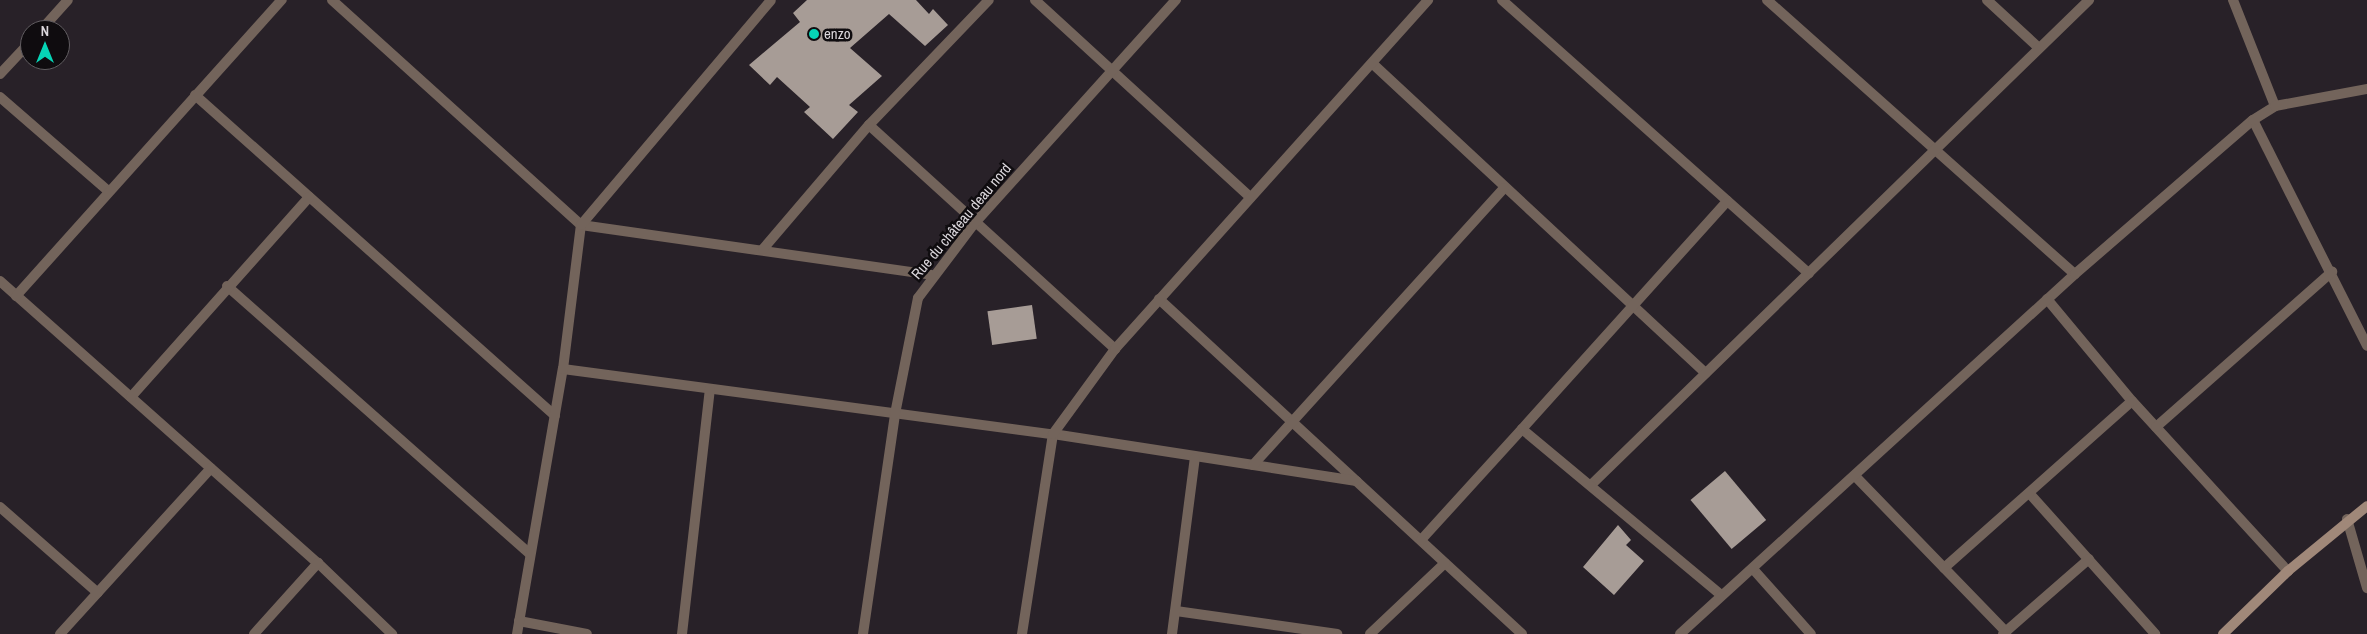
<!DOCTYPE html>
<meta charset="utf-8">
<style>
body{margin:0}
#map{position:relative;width:2367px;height:634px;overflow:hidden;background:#282128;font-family:"Archivo Narrow",sans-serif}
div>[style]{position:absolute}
.building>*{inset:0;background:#a79c96;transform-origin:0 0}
.minor>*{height:10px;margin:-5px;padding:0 5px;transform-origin:5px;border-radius:5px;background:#73645b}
.secondary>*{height:10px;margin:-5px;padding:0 5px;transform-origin:5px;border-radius:5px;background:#a08879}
.dots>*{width:14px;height:14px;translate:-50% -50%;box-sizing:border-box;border:2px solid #0f0c0f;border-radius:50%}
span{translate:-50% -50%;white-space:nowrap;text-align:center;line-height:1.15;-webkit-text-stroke:5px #0f0c0f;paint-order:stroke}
.poi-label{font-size:15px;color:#dbd7dc}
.left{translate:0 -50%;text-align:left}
.street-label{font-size:15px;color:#dbd7dc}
.north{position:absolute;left:20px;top:20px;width:50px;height:50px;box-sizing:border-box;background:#0f0c0f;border:1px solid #615d61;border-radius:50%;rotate:0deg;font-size:14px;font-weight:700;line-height:20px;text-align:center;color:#dbd7dc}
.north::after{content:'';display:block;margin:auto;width:18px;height:22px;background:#06d5b6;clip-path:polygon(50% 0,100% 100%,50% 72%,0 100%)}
</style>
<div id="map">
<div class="building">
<div style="clip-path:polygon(807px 0,916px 0,929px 14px,933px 9px,948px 25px,925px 46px,889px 14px,850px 48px,882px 76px,849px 105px,858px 112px,833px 139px,804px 112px,810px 107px,777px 77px,770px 85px,749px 65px,800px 22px,793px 13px)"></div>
<div style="left:1032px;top:305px;width:34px;height:45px;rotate:82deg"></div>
<div style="left:1725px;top:471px;width:64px;height:45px;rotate:50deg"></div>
<div style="clip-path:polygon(1618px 525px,1631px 540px,1626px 545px,1644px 561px,1614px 595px,1583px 567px)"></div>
</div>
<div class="minor">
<div style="left:332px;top:0;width:336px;rotate:42.1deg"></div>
<div style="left:581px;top:225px;width:354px;rotate:8.1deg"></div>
<div style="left:1035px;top:0;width:292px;rotate:42.5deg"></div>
<div style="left:1502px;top:0;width:411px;rotate:41.7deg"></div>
<div style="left:1767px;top:0;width:412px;rotate:41.7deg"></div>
<div style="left:1987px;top:0;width:71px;rotate:42.7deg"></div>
<div style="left:2233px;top:0;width:114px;rotate:68.4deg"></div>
<div style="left:41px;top:30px;width:40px;rotate:-48deg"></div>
<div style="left:1373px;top:64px;width:454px;rotate:42.9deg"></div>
<div style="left:0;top:74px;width:44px;rotate:-46.8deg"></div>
<div style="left:195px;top:95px;width:482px;rotate:41.7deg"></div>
<div style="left:0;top:97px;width:143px;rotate:41deg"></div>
<div style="left:2253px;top:120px;width:253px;rotate:63.2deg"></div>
<div style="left:869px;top:125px;width:333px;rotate:42.3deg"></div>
<div style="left:763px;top:249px;width:163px;rotate:-49.5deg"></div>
<div style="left:869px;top:125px;width:173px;rotate:-46.2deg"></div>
<div style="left:0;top:281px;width:425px;rotate:41.6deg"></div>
<div style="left:318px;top:563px;width:103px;rotate:43.8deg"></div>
<div style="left:227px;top:286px;width:403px;rotate:41.5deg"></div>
<div style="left:16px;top:296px;width:398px;rotate:-48.1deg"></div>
<div style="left:1159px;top:299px;width:494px;rotate:42.7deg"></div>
<div style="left:2047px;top:299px;width:133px;rotate:50.2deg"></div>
<div style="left:2132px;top:401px;width:231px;rotate:47.5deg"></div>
<div style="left:563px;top:369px;width:494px;rotate:7.6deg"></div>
<div style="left:1053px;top:434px;width:307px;rotate:8.8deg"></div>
<div style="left:131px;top:397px;width:268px;rotate:-48.3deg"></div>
<div style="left:2156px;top:427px;width:235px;rotate:-41.4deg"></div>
<div style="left:1522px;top:429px;width:307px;rotate:-48deg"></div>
<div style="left:1253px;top:465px;width:374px;rotate:-47.8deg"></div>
<div style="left:1856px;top:477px;width:216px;rotate:45.9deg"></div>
<div style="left:1592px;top:484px;width:694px;rotate:-44.24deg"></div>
<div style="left:2030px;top:494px;width:188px;rotate:48.2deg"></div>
<div style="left:0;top:507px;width:130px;rotate:41.3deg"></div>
<div style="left:2347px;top:519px;width:72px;rotate:73.8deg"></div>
<div style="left:1421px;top:540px;width:150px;rotate:-47.7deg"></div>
<div style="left:1522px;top:429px;width:259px;rotate:39.8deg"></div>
<div style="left:1944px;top:568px;width:251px;rotate:-41.6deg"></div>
<div style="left:1753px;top:569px;width:87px;rotate:48.3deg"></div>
<div style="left:1176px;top:611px;width:163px;rotate:8.1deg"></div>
<div style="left:519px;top:621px;width:69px;rotate:10.8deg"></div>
<div style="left:60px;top:634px;width:224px;rotate:-47.7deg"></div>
<div style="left:254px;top:634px;width:96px;rotate:-48deg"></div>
<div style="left:517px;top:634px;width:269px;rotate:-80.2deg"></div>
<div style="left:563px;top:369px;width:145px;rotate:-82.9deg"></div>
<div style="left:581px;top:225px;width:294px;rotate:-49.8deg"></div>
<div style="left:682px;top:634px;width:246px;rotate:-83.5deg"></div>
<div style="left:863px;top:634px;width:222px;rotate:-81.7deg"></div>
<div style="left:895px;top:414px;width:118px;rotate:-78.8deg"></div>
<div style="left:918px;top:298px;width:93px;rotate:-52.9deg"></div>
<div style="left:974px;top:224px;width:302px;rotate:-48deg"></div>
<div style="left:1022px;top:634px;width:202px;rotate:-81.2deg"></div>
<div style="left:1053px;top:434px;width:105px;rotate:-53.9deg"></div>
<div style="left:1115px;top:349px;width:469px;rotate:-48.1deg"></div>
<div style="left:1172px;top:634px;width:177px;rotate:-82.6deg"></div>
<div style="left:1370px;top:634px;width:103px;rotate:-43.4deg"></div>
<div style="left:1680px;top:634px;width:534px;rotate:-42.35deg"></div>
<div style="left:2075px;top:274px;width:235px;rotate:-40.9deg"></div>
<div style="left:2253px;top:120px;width:26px;rotate:-32deg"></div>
<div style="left:2275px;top:106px;width:94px;rotate:-10.5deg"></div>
<div style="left:2003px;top:634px;width:114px;rotate:-41.1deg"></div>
</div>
<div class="secondary">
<div style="left:2223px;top:634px;width:91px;rotate:-44.1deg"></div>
<div style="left:2288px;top:571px;width:102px;rotate:-39.4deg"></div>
</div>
<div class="dots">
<div style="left:814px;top:34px;background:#06d5b6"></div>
</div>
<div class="poi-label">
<span class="left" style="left:824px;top:34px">enzo</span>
</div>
<div class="street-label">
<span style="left:961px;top:221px;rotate:-50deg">Rue du château deau nord</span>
</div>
<div class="north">N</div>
</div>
